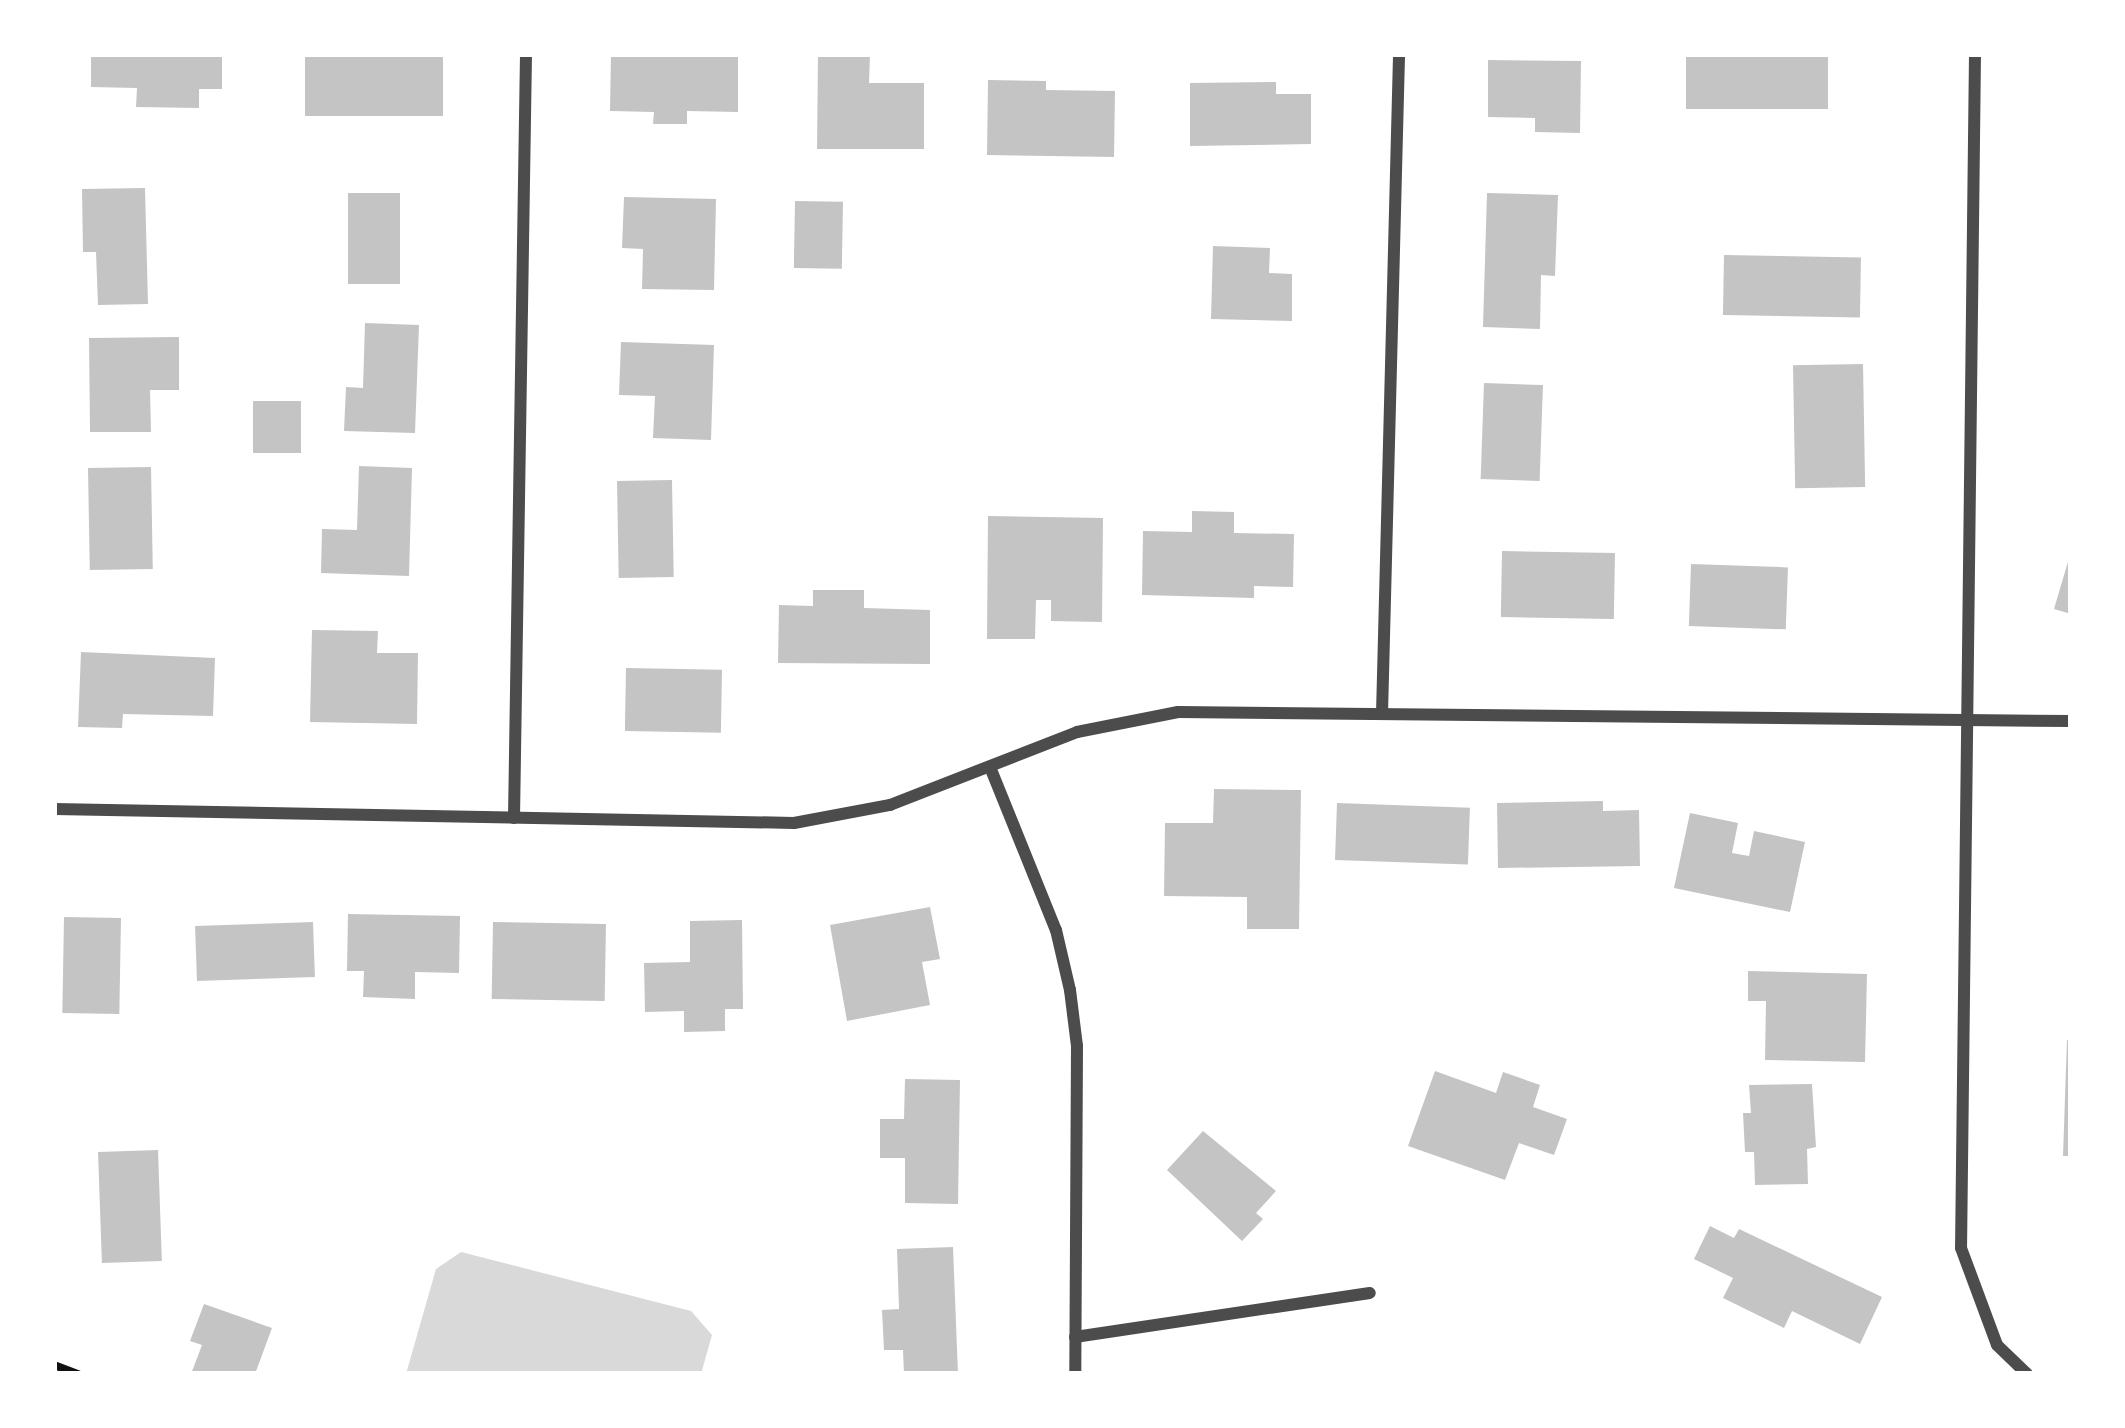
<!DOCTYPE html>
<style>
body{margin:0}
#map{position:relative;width:2125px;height:1428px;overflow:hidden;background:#fff;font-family:Montserrat,sans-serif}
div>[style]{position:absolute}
.water>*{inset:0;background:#d9d9d9}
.building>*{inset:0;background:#c4c4c4;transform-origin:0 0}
.path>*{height:8px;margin:-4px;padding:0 4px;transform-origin:4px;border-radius:4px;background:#111}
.minor>*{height:12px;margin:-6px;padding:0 6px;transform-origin:6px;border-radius:6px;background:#4c4c4c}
span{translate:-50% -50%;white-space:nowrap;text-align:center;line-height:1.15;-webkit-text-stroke:9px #fff;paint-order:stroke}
.frame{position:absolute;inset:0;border:57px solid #fff;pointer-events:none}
</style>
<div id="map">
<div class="water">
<div style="clip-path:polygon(461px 1252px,691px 1311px,712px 1335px,701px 1374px,406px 1374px,436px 1269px)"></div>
</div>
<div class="building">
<div style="clip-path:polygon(91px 54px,222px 54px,222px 89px,199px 89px,199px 108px,136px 107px,137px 88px,91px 87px)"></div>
<div style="left:305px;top:54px;width:138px;height:62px"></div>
<div style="clip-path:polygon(818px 54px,870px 55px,869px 83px,924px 83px,924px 149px,817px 149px)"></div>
<div style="left:1686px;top:54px;width:142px;height:55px"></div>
<div style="clip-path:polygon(611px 55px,738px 57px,738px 112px,687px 111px,687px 124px,653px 124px,654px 112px,610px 111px)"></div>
<div style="clip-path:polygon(1488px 60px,1581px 61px,1580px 133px,1535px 132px,1535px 118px,1488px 117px)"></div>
<div style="clip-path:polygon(988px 80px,1046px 81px,1046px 90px,1115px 91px,1114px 157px,987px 155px)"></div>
<div style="clip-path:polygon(1276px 82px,1276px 94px,1311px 94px,1311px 144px,1190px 146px,1190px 83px)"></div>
<div style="clip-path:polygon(145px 188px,148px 304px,98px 305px,96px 252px,83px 252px,82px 189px)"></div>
<div style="left:348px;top:193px;width:52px;height:91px"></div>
<div style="clip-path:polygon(1487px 193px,1558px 195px,1555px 276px,1541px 275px,1540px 329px,1483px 327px)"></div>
<div style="clip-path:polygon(624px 197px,716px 199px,714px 290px,642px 289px,643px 249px,622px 248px)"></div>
<div style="left:795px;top:201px;width:48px;height:67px;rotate:1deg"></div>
<div style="clip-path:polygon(1213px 246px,1270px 248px,1269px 273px,1292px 274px,1292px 321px,1211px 319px)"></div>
<div style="left:1724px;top:255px;width:137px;height:60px;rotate:1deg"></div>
<div style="clip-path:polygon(365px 323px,419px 325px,415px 433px,344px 431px,346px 387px,363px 388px)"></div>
<div style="clip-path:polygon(179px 337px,179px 390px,150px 390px,151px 432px,90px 432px,89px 338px)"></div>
<div style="clip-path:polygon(621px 342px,714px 345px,711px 440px,653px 438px,655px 396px,619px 395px)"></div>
<div style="left:1863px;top:364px;width:123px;height:70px;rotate:89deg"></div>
<div style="left:1484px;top:383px;width:59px;height:96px;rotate:2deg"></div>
<div style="left:253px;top:401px;width:48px;height:52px"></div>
<div style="clip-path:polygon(359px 466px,412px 468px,409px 576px,321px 573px,322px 529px,357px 530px)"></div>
<div style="left:151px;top:467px;width:102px;height:63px;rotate:89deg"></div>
<div style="left:672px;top:480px;width:97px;height:55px;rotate:89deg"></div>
<div style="clip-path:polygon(1192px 511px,1234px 512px,1234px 533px,1294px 534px,1293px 587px,1254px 586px,1254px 598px,1142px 595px,1143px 531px,1192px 532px)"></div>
<div style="clip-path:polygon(988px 516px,1103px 518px,1102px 622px,1051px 621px,1051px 600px,1036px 600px,1035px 639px,987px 639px)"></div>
<div style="left:1502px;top:551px;width:113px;height:66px;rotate:1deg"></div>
<div style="clip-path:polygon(2070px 555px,2071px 556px,2071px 614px,2054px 609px)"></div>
<div style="left:1691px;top:564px;width:97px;height:62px;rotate:2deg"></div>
<div style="clip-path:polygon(813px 590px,864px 590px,864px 608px,930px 610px,930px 664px,778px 663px,779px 605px,813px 606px)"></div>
<div style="clip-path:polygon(312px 630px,378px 631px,377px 653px,418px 653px,417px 724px,310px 722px)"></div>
<div style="clip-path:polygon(81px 652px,215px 658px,213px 716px,123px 714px,122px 728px,78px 727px)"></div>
<div style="left:626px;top:668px;width:96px;height:63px;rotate:1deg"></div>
<div style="clip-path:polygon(1214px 789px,1301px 790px,1299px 929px,1247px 929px,1247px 897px,1164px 896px,1165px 823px,1213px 823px)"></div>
<div style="clip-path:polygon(1603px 801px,1603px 811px,1639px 810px,1640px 866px,1498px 868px,1497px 803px)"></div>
<div style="left:1337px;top:803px;width:133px;height:57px;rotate:2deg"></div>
<div style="clip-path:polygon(1690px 813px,1738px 823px,1732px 853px,1749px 856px,1754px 831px,1805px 842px,1790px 912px,1674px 888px)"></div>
<div style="clip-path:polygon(930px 907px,940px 959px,922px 962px,930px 1005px,847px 1021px,830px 925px)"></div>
<div style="clip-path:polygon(348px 914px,460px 916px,459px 973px,415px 972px,415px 999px,363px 997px,364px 971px,347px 971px)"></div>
<div style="left:64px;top:917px;width:57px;height:96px;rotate:1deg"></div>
<div style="clip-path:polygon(742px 920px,743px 1009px,725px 1009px,725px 1031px,684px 1032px,684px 1011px,645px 1012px,644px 963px,690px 962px,690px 921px)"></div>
<div style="left:313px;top:922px;width:55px;height:118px;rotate:88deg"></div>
<div style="left:493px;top:922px;width:113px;height:77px;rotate:1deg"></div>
<div style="clip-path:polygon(1748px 971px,1867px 974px,1865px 1062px,1765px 1060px,1766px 1001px,1748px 1001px)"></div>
<div style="clip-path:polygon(2067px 1040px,2071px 1040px,2071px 1156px,2063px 1156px)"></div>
<div style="clip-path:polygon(1435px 1071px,1496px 1093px,1503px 1072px,1540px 1085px,1533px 1107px,1567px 1119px,1554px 1155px,1519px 1143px,1505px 1180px,1408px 1146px)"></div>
<div style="clip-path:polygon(905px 1079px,960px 1080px,958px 1204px,905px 1203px,905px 1158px,880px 1158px,880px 1119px,904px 1119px)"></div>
<div style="clip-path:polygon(1812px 1084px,1816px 1147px,1807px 1149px,1808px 1184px,1755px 1185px,1754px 1152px,1745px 1152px,1743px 1113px,1751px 1113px,1749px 1085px)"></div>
<div style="clip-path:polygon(1203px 1131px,1276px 1191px,1256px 1213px,1263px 1219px,1242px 1241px,1167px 1170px)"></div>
<div style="left:158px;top:1150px;width:111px;height:60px;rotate:88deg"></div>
<div style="clip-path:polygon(1710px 1226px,1734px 1238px,1739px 1229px,1882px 1297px,1860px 1344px,1792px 1311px,1784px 1328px,1723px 1298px,1733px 1278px,1694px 1259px)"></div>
<div style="clip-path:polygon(953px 1247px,958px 1374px,904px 1374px,903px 1350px,884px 1350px,882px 1310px,899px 1309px,897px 1249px)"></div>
<div style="clip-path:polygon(204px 1304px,272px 1328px,255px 1374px,191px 1374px,202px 1345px,190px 1341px)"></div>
</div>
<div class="path">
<div style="left:54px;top:1365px;width:26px;rotate:21deg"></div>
</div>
<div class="minor">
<div style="left:1975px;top:54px;width:1194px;rotate:90.67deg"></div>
<div style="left:1961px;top:1248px;width:103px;rotate:69.6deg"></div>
<div style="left:1997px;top:1345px;width:42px;rotate:44deg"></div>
<div style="left:1382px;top:714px;width:660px;rotate:-88.52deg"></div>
<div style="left:990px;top:767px;width:176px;rotate:68deg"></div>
<div style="left:1056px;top:930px;width:62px;rotate:76.9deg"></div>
<div style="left:1070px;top:990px;width:56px;rotate:82.9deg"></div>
<div style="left:1077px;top:1046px;width:328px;rotate:90.3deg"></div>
<div style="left:54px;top:809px;width:740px;rotate:1.08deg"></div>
<div style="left:794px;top:823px;width:98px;rotate:-10.6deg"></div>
<div style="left:890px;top:805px;width:201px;rotate:-21.3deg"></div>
<div style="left:1077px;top:732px;width:103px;rotate:-11.2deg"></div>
<div style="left:1178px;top:712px;width:893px;rotate:0.58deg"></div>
<div style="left:514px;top:818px;width:764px;rotate:-89.1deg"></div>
<div style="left:1075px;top:1337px;width:298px;rotate:-8.5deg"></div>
</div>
<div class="frame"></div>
</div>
